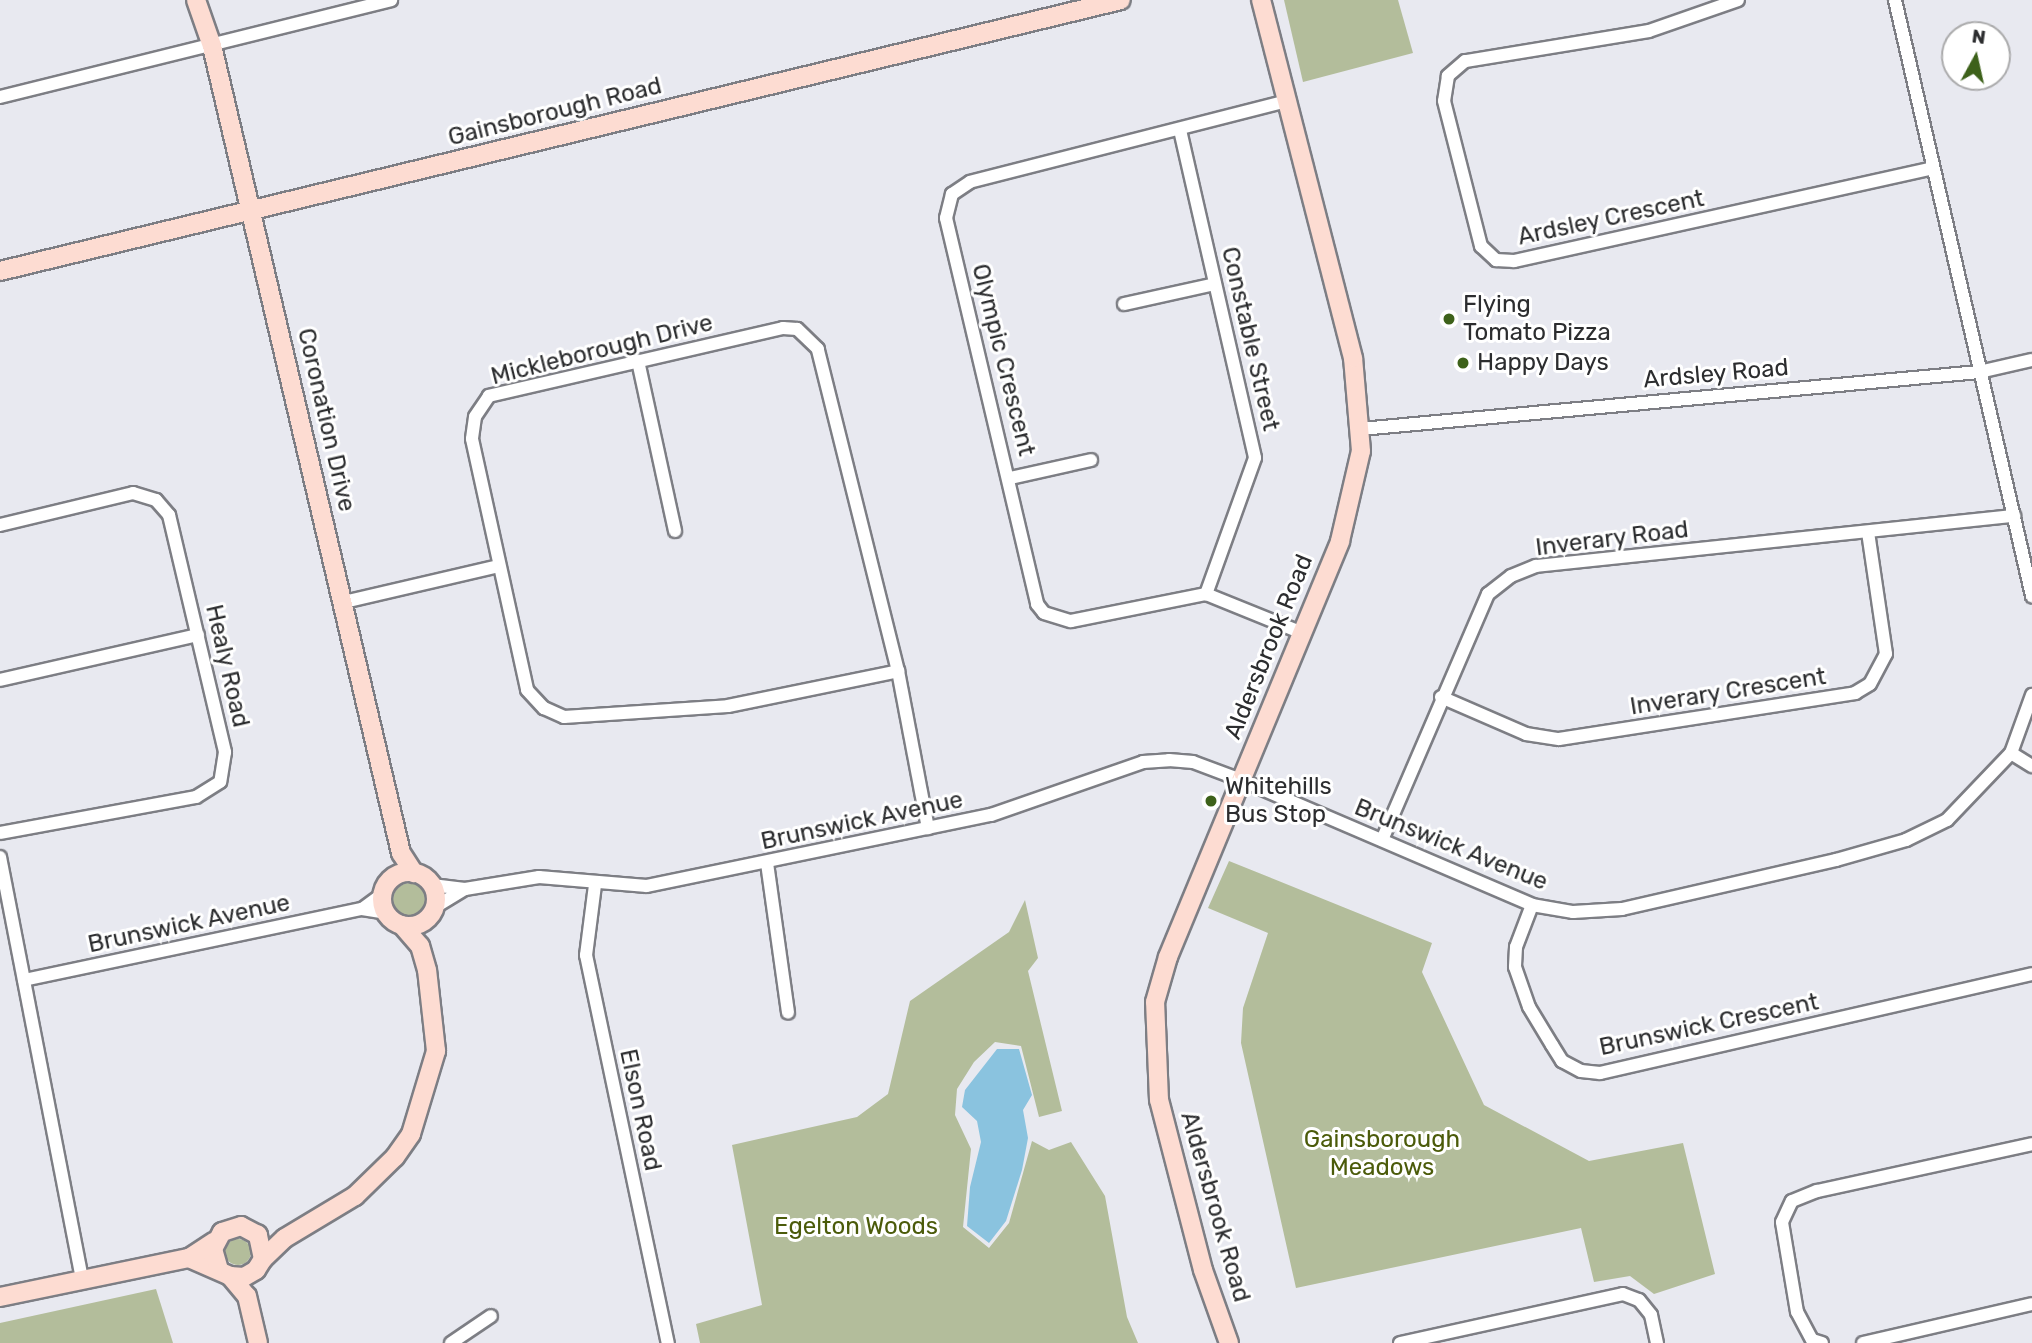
<!DOCTYPE html>
<style>
body{margin:0}
#map{position:relative;width:2032px;height:1343px;overflow:hidden;background:#e8e9f0;font-family:Rubik,sans-serif}
div>[style]{position:absolute}
.green>*{inset:0;background:#b3bd9b}
.round{border-radius:50%}
.water>*{inset:0;background:#8ac3df}
.roads{filter:drop-shadow(2px 0 #7d7e84) drop-shadow(-2px 0 #7d7e84) drop-shadow(0 2px #7d7e84) drop-shadow(0 -2px #7d7e84)}
.street>*{height:12px;margin:-6px;padding:0 6px;transform-origin:6px;border-radius:6px;background:#fff}
.secondary>*{height:18px;margin:-9px;padding:0 9px;transform-origin:9px;border-radius:9px;background:#fddcd2}
.secondary>.ring{margin:-9px;padding:0;box-sizing:content-box;background:none;border:18px solid #fddcd2;border-radius:50%}
.dots>*{width:19px;height:19px;translate:-50% -50%;box-sizing:border-box;border:4px solid #fff;border-radius:50%}
span{translate:-50% -50%;white-space:nowrap;text-align:center;line-height:1.15;-webkit-text-stroke:6px #fff;paint-order:stroke}
.street-label{font-size:24px;color:#2c2d2f}
.poi-label{font-size:24px;color:#2c2d2f}
.left{translate:0 -50%;text-align:left}
.park-label{font-size:24px;color:#4b5b0a}
.north{position:absolute;left:1941px;top:21px;width:70px;height:70px;box-sizing:border-box;background:#fff;border:2px solid #ababac;border-radius:50%;rotate:8deg;font-size:19px;font-weight:700;line-height:28px;text-align:center;color:#2c2d2f}
.north::after{content:'';display:block;margin:auto;width:24px;height:32px;background:#3d611a;clip-path:polygon(50% 0,100% 100%,50% 72%,0 100%)}
</style>
<div id="map">
<div class="green">
<div style="clip-path:polygon(1284px 0,1398px 0,1413px 53px,1303px 82px)"></div>
<div style="clip-path:polygon(1229px 861px,1432px 943px,1422px 972px,1484px 1105px,1589px 1161px,1683px 1143px,1715px 1274px,1654px 1294px,1630px 1276px,1594px 1282px,1581px 1228px,1296px 1288px,1241px 1043px,1243px 1008px,1268px 933px,1208px 908px)"></div>
<div class="round" style="left:393px;top:883px;width:34px;height:34px"></div>
<div style="clip-path:polygon(1025px 900px,1038px 958px,1028px 971px,1062px 1111px,1039px 1117px,1021px 1046px,995px 1042px,974px 1062px,957px 1089px,955px 1115px,971px 1149px,963px 1227px,989px 1248px,1009px 1223px,1032px 1141px,1049px 1150px,1071px 1142px,1105px 1196px,1127px 1317px,1138px 1343px,700px 1343px,696px 1324px,762px 1305px,732px 1145px,857px 1117px,888px 1094px,910px 1001px,1009px 932px)"></div>
<div class="round" style="left:225px;top:1239px;width:26px;height:26px"></div>
<div style="clip-path:polygon(156px 1289px,173px 1343px,0 1343px,0 1323px)"></div>
</div>
<div class="water">
<div style="clip-path:polygon(997px 1049px,1019px 1049px,1032px 1095px,1023px 1110px,1028px 1138px,1022px 1170px,1006px 1221px,989px 1243px,967px 1226px,970px 1187px,981px 1142px,977px 1121px,962px 1107px,965px 1090px)"></div>
</div>
<div class="roads">
<div class="street">
<div style="left:1738px;top:0;width:94px;rotate:160.8deg"></div>
<div style="left:1649px;top:31px;width:186px;rotate:170.7deg"></div>
<div style="left:1465px;top:61px;width:23px;rotate:139deg"></div>
<div style="left:1448px;top:76px;width:25px;rotate:99deg"></div>
<div style="left:1444px;top:101px;width:150px;rotate:75.7deg"></div>
<div style="left:1481px;top:246px;width:21px;rotate:43deg"></div>
<div style="left:1496px;top:260px;width:18px;rotate:3deg"></div>
<div style="left:1514px;top:261px;width:429px;rotate:-12.5deg"></div>
<div style="left:1895px;top:0;width:612px;rotate:77.05deg"></div>
<div style="left:0;top:97px;width:403px;rotate:-13.9deg"></div>
<div style="left:1287px;top:101px;width:327px;rotate:165.7deg"></div>
<div style="left:970px;top:182px;width:22px;rotate:146deg"></div>
<div style="left:952px;top:194px;width:25px;rotate:104deg"></div>
<div style="left:946px;top:218px;width:397px;rotate:76.7deg"></div>
<div style="left:1037px;top:604px;width:11px;rotate:52deg"></div>
<div style="left:1044px;top:613px;width:28px;rotate:17deg"></div>
<div style="left:1071px;top:621px;width:138px;rotate:-11.3deg"></div>
<div style="left:1206px;top:594px;width:101px;rotate:22deg"></div>
<div style="left:1180px;top:130px;width:336px;rotate:77.1deg"></div>
<div style="left:1255px;top:458px;width:145px;rotate:109.8deg"></div>
<div style="left:1124px;top:304px;width:93px;rotate:-12.4deg"></div>
<div style="left:638px;top:361px;width:174px;rotate:77.7deg"></div>
<div style="left:1361px;top:429px;width:621px;rotate:-5.27deg"></div>
<div style="left:1979px;top:372px;width:54px;rotate:-12.8deg"></div>
<div style="left:1010px;top:478px;width:83px;rotate:-12.5deg"></div>
<div style="left:0;top:525px;width:137px;rotate:-13.5deg"></div>
<div style="left:133px;top:493px;width:24px;rotate:17deg"></div>
<div style="left:156px;top:500px;width:20px;rotate:49deg"></div>
<div style="left:169px;top:515px;width:244px;rotate:76.7deg"></div>
<div style="left:225px;top:752px;width:30px;rotate:99deg"></div>
<div style="left:220px;top:782px;width:28px;rotate:148deg"></div>
<div style="left:196px;top:797px;width:199px;rotate:169.6deg"></div>
<div style="left:344px;top:602px;width:159px;rotate:-13.1deg"></div>
<div style="left:898px;top:671px;width:332px;rotate:-104deg"></div>
<div style="left:818px;top:349px;width:29px;rotate:-136deg"></div>
<div style="left:797px;top:329px;width:14px;rotate:-176deg"></div>
<div style="left:783px;top:328px;width:302px;rotate:167deg"></div>
<div style="left:489px;top:396px;width:25px;rotate:124deg"></div>
<div style="left:475px;top:417px;width:22px;rotate:98deg"></div>
<div style="left:472px;top:439px;width:257px;rotate:77.6deg"></div>
<div style="left:527px;top:690px;width:25px;rotate:47deg"></div>
<div style="left:544px;top:708px;width:22px;rotate:24deg"></div>
<div style="left:564px;top:717px;width:164px;rotate:-3.8deg"></div>
<div style="left:728px;top:706px;width:174px;rotate:-11.6deg"></div>
<div style="left:898px;top:671px;width:160px;rotate:79.2deg"></div>
<div style="left:0;top:680px;width:203px;rotate:-12.8deg"></div>
<div style="left:1441px;top:697px;width:93px;rotate:23.5deg"></div>
<div style="left:1526px;top:734px;width:33px;rotate:9deg"></div>
<div style="left:1559px;top:739px;width:300px;rotate:-8.8deg"></div>
<div style="left:1855px;top:693px;width:17px;rotate:-31deg"></div>
<div style="left:1870px;top:684px;width:34px;rotate:-62deg"></div>
<div style="left:1886px;top:654px;width:123px;rotate:-98.4deg"></div>
<div style="left:2011px;top:753px;width:25px;rotate:32deg"></div>
<div style="left:1382px;top:840px;width:268px;rotate:-66.7deg"></div>
<div style="left:1488px;top:594px;width:29px;rotate:-38deg"></div>
<div style="left:1511px;top:576px;width:27px;rotate:-22deg"></div>
<div style="left:1536px;top:566px;width:481px;rotate:-6deg"></div>
<div style="left:0;top:857px;width:429px;rotate:79deg"></div>
<div style="left:767px;top:863px;width:151px;rotate:82deg"></div>
<div style="left:432px;top:885px;width:33px;rotate:7deg"></div>
<div style="left:465px;top:889px;width:75px;rotate:-9.2deg"></div>
<div style="left:539px;top:877px;width:108px;rotate:4.8deg"></div>
<div style="left:647px;top:886px;width:351px;rotate:-11.7deg"></div>
<div style="left:991px;top:815px;width:161px;rotate:-19.2deg"></div>
<div style="left:1143px;top:762px;width:26px;rotate:-4deg"></div>
<div style="left:1169px;top:760px;width:24px;rotate:5deg"></div>
<div style="left:1193px;top:762px;width:51px;rotate:20.6deg"></div>
<div style="left:1241px;top:780px;width:317px;rotate:23.2deg"></div>
<div style="left:1532px;top:905px;width:42px;rotate:9.7deg"></div>
<div style="left:1573px;top:912px;width:49px;rotate:-3.5deg"></div>
<div style="left:1622px;top:909px;width:220px;rotate:-12.9deg"></div>
<div style="left:1836px;top:860px;width:73px;rotate:-15.9deg"></div>
<div style="left:1906px;top:840px;width:46px;rotate:-26deg"></div>
<div style="left:1947px;top:820px;width:93px;rotate:-46.3deg"></div>
<div style="left:2011px;top:753px;width:62px;rotate:-70.1deg"></div>
<div style="left:595px;top:885px;width:71px;rotate:97.3deg"></div>
<div style="left:586px;top:955px;width:397px;rotate:78.1deg"></div>
<div style="left:1532px;top:905px;width:45px;rotate:110.9deg"></div>
<div style="left:1516px;top:947px;width:20px;rotate:93deg"></div>
<div style="left:1515px;top:967px;width:42px;rotate:70.7deg"></div>
<div style="left:1529px;top:1007px;width:44px;rotate:58.8deg"></div>
<div style="left:1552px;top:1045px;width:19px;rotate:58deg"></div>
<div style="left:1562px;top:1061px;width:21px;rotate:28deg"></div>
<div style="left:1581px;top:1071px;width:19px;rotate:6deg"></div>
<div style="left:1600px;top:1073px;width:443px;rotate:-12.9deg"></div>
<div style="left:435px;top:907px;width:35px;rotate:-31deg"></div>
<div style="left:362px;top:909px;width:26px;rotate:-36deg"></div>
<div style="left:24px;top:980px;width:345px;rotate:-11.9deg"></div>
<div style="left:362px;top:909px;width:24px;rotate:9deg"></div>
<div style="left:451px;top:1343px;width:48px;rotate:-34deg"></div>
<div style="left:1400px;top:1343px;width:228px;rotate:-12.4deg"></div>
<div style="left:1623px;top:1294px;width:17px;rotate:21deg"></div>
<div style="left:1639px;top:1300px;width:19px;rotate:51deg"></div>
<div style="left:1651px;top:1315px;width:29px;rotate:78deg"></div>
<div style="left:1822px;top:1343px;width:10px;rotate:-163deg"></div>
<div style="left:1812px;top:1340px;width:32px;rotate:-118deg"></div>
<div style="left:1797px;top:1312px;width:91px;rotate:-99.5deg"></div>
<div style="left:1782px;top:1222px;width:23px;rotate:-65deg"></div>
<div style="left:1792px;top:1201px;width:27px;rotate:-22deg"></div>
<div style="left:1817px;top:1191px;width:220px;rotate:-12.3deg"></div>
<div style="left:1863px;top:1343px;width:173px;rotate:-13deg"></div>
</div>
<div class="secondary">
<div style="left:196px;top:0;width:49px;rotate:70.8deg"></div>
<div style="left:212px;top:46px;width:829px;rotate:76.82deg"></div>
<div style="left:401px;top:853px;width:24px;rotate:57deg"></div>
<div style="left:0;top:271px;width:1153px;rotate:-13.59deg"></div>
<div class="ring" style="left:382px;top:872px;width:36px;height:36px"></div>
<div style="left:189px;top:1258px;width:45px;rotate:23.7deg"></div>
<div style="left:230px;top:1276px;width:14px;rotate:4deg"></div>
<div style="left:244px;top:1277px;width:14px;rotate:-30deg"></div>
<div style="left:256px;top:1270px;width:13px;rotate:-58deg"></div>
<div style="left:263px;top:1259px;width:25px;rotate:-102deg"></div>
<div style="left:258px;top:1235px;width:19px;rotate:-152deg"></div>
<div style="left:241px;top:1226px;width:20px;rotate:162deg"></div>
<div style="left:222px;top:1232px;width:19px;rotate:118deg"></div>
<div style="left:213px;top:1249px;width:19px;rotate:74deg"></div>
<div style="left:263px;top:1259px;width:30px;rotate:-44deg"></div>
<div style="left:285px;top:1238px;width:82px;rotate:-31deg"></div>
<div style="left:355px;top:1196px;width:56px;rotate:-44.3deg"></div>
<div style="left:395px;top:1157px;width:28px;rotate:-55deg"></div>
<div style="left:411px;top:1134px;width:87px;rotate:-73.2deg"></div>
<div style="left:436px;top:1051px;width:81px;rotate:-96.3deg"></div>
<div style="left:427px;top:970px;width:25px;rotate:-106deg"></div>
<div style="left:420px;top:946px;width:28px;rotate:-131deg"></div>
<div style="left:230px;top:1276px;width:26px;rotate:50deg"></div>
<div style="left:247px;top:1296px;width:48px;rotate:76.8deg"></div>
<div style="left:0;top:1297px;width:193px;rotate:-11.7deg"></div>
<div style="left:189px;top:1258px;width:30px;rotate:-33deg"></div>
<div style="left:1229px;top:1343px;width:77px;rotate:-109.6deg"></div>
<div style="left:1203px;top:1270px;width:176px;rotate:-104.5deg"></div>
<div style="left:1159px;top:1100px;width:98px;rotate:-92.3deg"></div>
<div style="left:1155px;top:1002px;width:47px;rotate:-73.9deg"></div>
<div style="left:1168px;top:957px;width:450px;rotate:-67.5deg"></div>
<div style="left:1340px;top:541px;width:92px;rotate:-76.9deg"></div>
<div style="left:1361px;top:451px;width:93px;rotate:-94.9deg"></div>
<div style="left:1353px;top:358px;width:370px;rotate:-104.4deg"></div>
</div>
</div>
<div class="dots">
<div style="left:1449px;top:319px;background:#3d611a"></div>
<div style="left:1463px;top:363px;background:#3d611a"></div>
<div style="left:1211px;top:801px;background:#3d611a"></div>
</div>
<div class="street-label">
<span style="left:555px;top:112px;rotate:-14deg">Gainsborough Road</span>
<span style="left:1611px;top:218px;rotate:-12deg">Ardsley Crescent</span>
<span style="left:1250px;top:339px;rotate:77deg">Constable Street</span>
<span style="left:602px;top:350px;rotate:-14deg">Mickleborough Drive</span>
<span style="left:1003px;top:360px;rotate:76deg">Olympic Crescent</span>
<span style="left:1716px;top:374px;rotate:-5deg">Ardsley Road</span>
<span style="left:326px;top:420px;rotate:77deg">Coronation Drive</span>
<span style="left:1612px;top:539px;rotate:-7deg">Inverary Road</span>
<span style="left:1269px;top:647px;rotate:-68deg">Aldersbrook Road</span>
<span style="left:227px;top:666px;rotate:77deg">Healy Road</span>
<span style="left:1728px;top:692px;rotate:-9deg">Inverary Crescent</span>
<span style="left:862px;top:821px;rotate:-12deg">Brunswick Avenue</span>
<span style="left:1451px;top:845px;rotate:22deg">Brunswick Avenue</span>
<span style="left:189px;top:924px;rotate:-12deg">Brunswick Avenue</span>
<span style="left:1709px;top:1025px;rotate:-12deg">Brunswick Crescent</span>
<span style="left:640px;top:1110px;rotate:78deg">Elson Road</span>
<span style="left:1215px;top:1207px;rotate:74deg">Aldersbrook Road</span>
</div>
<div class="poi-label">
<span class="left" style="left:1463px;top:319px">Flying<br>Tomato Pizza</span>
<span class="left" style="left:1477px;top:363px">Happy Days</span>
<span class="left" style="left:1225px;top:801px">Whitehills<br>Bus Stop</span>
</div>
<div class="park-label">
<span style="left:1382px;top:1154px">Gainsborough<br>Meadows</span>
<span style="left:856px;top:1227px">Egelton Woods</span>
</div>
<div class="north">N</div>
</div>
